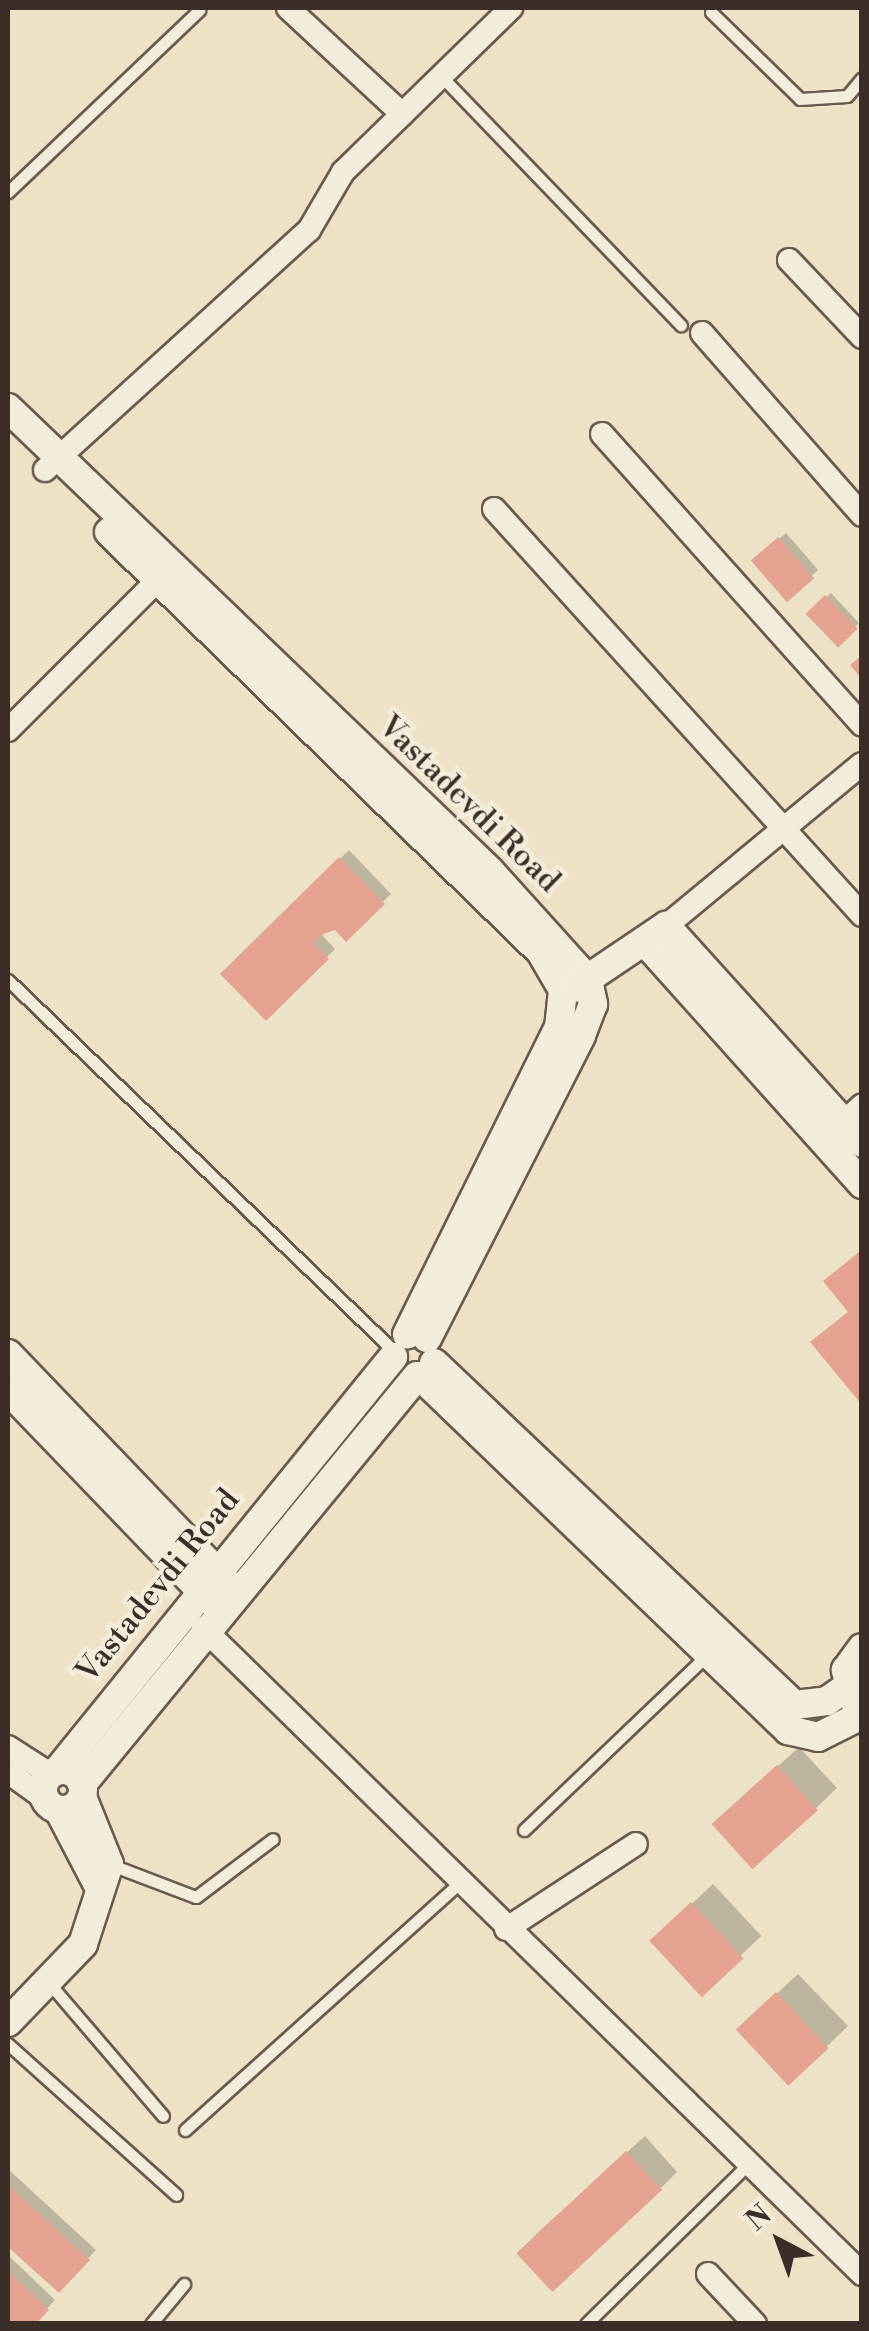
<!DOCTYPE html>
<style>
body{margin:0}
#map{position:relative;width:869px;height:2331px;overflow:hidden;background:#ede2c6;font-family:"Libre Bodoni",serif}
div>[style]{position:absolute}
.shadow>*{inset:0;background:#0003;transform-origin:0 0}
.building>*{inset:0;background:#e3a390;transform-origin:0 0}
.roads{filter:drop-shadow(2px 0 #685b50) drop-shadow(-2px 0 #685b50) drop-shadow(0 2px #685b50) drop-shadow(0 -2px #685b50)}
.service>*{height:11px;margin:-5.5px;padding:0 5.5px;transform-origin:5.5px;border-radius:5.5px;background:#f3ecda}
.minor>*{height:22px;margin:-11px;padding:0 11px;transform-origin:11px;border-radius:11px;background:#f3ecda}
.tertiary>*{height:28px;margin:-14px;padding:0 14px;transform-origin:14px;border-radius:14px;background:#f3ecda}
.tertiary>.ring{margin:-14px;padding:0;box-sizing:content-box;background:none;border:28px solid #f3ecda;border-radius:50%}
span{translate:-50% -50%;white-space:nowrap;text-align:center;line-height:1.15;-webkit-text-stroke:9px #f3ecda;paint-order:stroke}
.street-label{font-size:32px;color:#3b2e29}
.frame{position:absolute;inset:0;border:10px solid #3b2e29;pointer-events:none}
.north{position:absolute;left:729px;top:2191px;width:100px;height:100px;-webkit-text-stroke:8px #f3ecda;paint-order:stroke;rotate:319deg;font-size:28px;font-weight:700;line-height:40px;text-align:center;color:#3b2e29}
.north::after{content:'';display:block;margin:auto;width:35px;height:45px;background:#3b2e29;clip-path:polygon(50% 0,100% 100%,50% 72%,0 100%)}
</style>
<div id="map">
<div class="shadow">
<div style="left:786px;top:533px;width:49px;height:42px;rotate:49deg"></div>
<div style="left:831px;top:593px;width:41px;height:30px;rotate:47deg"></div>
<div style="clip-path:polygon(349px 850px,391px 894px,346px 938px,335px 927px,322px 935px,335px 949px,266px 1017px,224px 974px)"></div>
<div style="clip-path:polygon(799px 1747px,837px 1788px,755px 1866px,737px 1804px)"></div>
<div style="left:713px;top:1884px;width:71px;height:82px;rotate:47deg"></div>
<div style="clip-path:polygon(798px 1974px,848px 2026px,789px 2083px,759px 2010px)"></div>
<div style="clip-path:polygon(645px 2136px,677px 2172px,660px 2189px,535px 2235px)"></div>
<div style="clip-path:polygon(8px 2169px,96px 2250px,59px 2290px,8px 2243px)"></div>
<div style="clip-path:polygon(8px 2255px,55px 2300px,33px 2324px,8px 2319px)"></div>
</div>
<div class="building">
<div style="left:778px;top:537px;width:55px;height:36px;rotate:49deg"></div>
<div style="left:825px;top:595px;width:47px;height:27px;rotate:46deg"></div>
<div style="clip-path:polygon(862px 655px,862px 679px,850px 665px)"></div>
<div style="clip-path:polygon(339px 857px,385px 904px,346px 942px,335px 930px,323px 934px,313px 943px,329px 959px,266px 1021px,220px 974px)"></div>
<div style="clip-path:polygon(859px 1252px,862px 1255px,862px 1405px,810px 1342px,848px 1312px,823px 1281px)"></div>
<div style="left:777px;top:1765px;width:61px;height:88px;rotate:48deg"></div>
<div style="left:691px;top:1902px;width:77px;height:57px;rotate:47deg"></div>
<div style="left:776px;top:1992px;width:77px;height:55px;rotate:47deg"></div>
<div style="left:626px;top:2151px;width:53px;height:150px;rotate:47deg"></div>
<div style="clip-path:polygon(8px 2185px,90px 2260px,59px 2293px,8px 2247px)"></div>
<div style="clip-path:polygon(8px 2271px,49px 2310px,36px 2324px,8px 2324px)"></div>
</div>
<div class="roads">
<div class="service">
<div style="left:711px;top:12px;width:124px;rotate:44.3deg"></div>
<div style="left:800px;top:99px;width:47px;rotate:-3.7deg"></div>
<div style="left:847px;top:96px;width:23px;rotate:-50deg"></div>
<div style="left:441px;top:76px;width:346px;rotate:46.1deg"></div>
<div style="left:8px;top:192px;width:264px;rotate:-43.6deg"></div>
<div style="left:8px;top:980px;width:534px;rotate:43.86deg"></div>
<div style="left:524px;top:1830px;width:255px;rotate:-43.7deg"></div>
<div style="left:109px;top:1864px;width:93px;rotate:20.8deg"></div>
<div style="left:196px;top:1897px;width:96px;rotate:-37deg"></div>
<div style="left:49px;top:1983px;width:175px;rotate:49.4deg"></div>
<div style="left:8px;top:2044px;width:226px;rotate:41.9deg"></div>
<div style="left:185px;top:2130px;width:369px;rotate:-42deg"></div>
<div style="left:151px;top:2324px;width:52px;rotate:-50.5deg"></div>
<div style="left:586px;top:2324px;width:223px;rotate:-44.6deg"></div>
</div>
<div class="minor">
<div style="left:288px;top:8px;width:156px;rotate:42.9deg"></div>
<div style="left:789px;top:260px;width:106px;rotate:46.5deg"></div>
<div style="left:702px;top:333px;width:242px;rotate:48.7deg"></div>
<div style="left:602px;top:434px;width:390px;rotate:48.2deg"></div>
<div style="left:45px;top:470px;width:357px;rotate:-42.3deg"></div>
<div style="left:309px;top:230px;width:67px;rotate:-59.6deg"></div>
<div style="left:343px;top:172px;width:235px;rotate:-44.3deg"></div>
<div style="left:494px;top:509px;width:548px;rotate:47.81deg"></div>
<div style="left:8px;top:730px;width:212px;rotate:-45deg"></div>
<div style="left:666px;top:926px;width:254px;rotate:-39.6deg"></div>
<div style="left:843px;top:1123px;width:26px;rotate:-43deg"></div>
<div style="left:203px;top:1628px;width:923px;rotate:44.43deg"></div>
<div style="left:8px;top:1747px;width:50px;rotate:32.7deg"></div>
<div style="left:8px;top:1772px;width:44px;rotate:35.8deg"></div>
<div style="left:506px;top:1929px;width:155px;rotate:-33.2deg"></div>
<div style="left:708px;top:2274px;width:69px;rotate:46.8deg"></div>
</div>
<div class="tertiary">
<div style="left:8px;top:408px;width:668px;rotate:43.85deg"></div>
<div style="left:490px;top:871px;width:147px;rotate:48deg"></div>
<div style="left:588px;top:980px;width:25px;rotate:78deg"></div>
<div style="left:593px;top:1004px;width:34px;rotate:111deg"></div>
<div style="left:581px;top:1036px;width:339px;rotate:117deg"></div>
<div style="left:109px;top:532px;width:603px;rotate:44.19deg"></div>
<div style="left:541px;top:952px;width:44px;rotate:59.9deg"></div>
<div style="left:563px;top:990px;width:37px;rotate:96deg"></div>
<div style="left:559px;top:1027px;width:343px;rotate:116.3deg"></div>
<div style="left:646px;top:943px;width:324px;rotate:48.1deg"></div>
<div style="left:574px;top:988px;width:111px;rotate:-34deg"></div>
<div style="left:666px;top:926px;width:292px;rotate:47.9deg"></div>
<div style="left:8px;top:1354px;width:313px;rotate:46.2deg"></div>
<div style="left:434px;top:1363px;width:497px;rotate:43.5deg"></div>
<div style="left:795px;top:1705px;width:32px;rotate:-7deg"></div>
<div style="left:827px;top:1701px;width:24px;rotate:-35deg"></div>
<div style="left:420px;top:1376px;width:511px;rotate:43.89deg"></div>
<div style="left:788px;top:1730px;width:31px;rotate:13deg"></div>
<div style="left:818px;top:1737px;width:49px;rotate:-26.6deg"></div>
<div style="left:8px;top:1390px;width:293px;rotate:46.1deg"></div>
<div style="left:853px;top:1699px;width:30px;rotate:-104deg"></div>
<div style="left:846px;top:1670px;width:27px;rotate:-54deg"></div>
<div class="ring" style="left:43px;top:1770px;width:12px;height:12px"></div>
<div style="left:58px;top:1770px;width:532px;rotate:-50.95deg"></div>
<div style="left:82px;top:1784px;width:528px;rotate:-50.61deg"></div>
<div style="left:59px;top:1810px;width:85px;rotate:62.5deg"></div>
<div style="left:8px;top:2022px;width:108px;rotate:-46.1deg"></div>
<div style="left:83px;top:1944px;width:84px;rotate:-72deg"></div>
<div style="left:109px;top:1864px;width:72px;rotate:-111.9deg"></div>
</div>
</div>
<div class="street-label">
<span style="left:469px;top:804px;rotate:44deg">Vastadevdi Road</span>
<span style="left:158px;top:1586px;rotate:-51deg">Vastadevdi Road</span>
</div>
<div class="frame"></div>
<div class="north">N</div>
</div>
